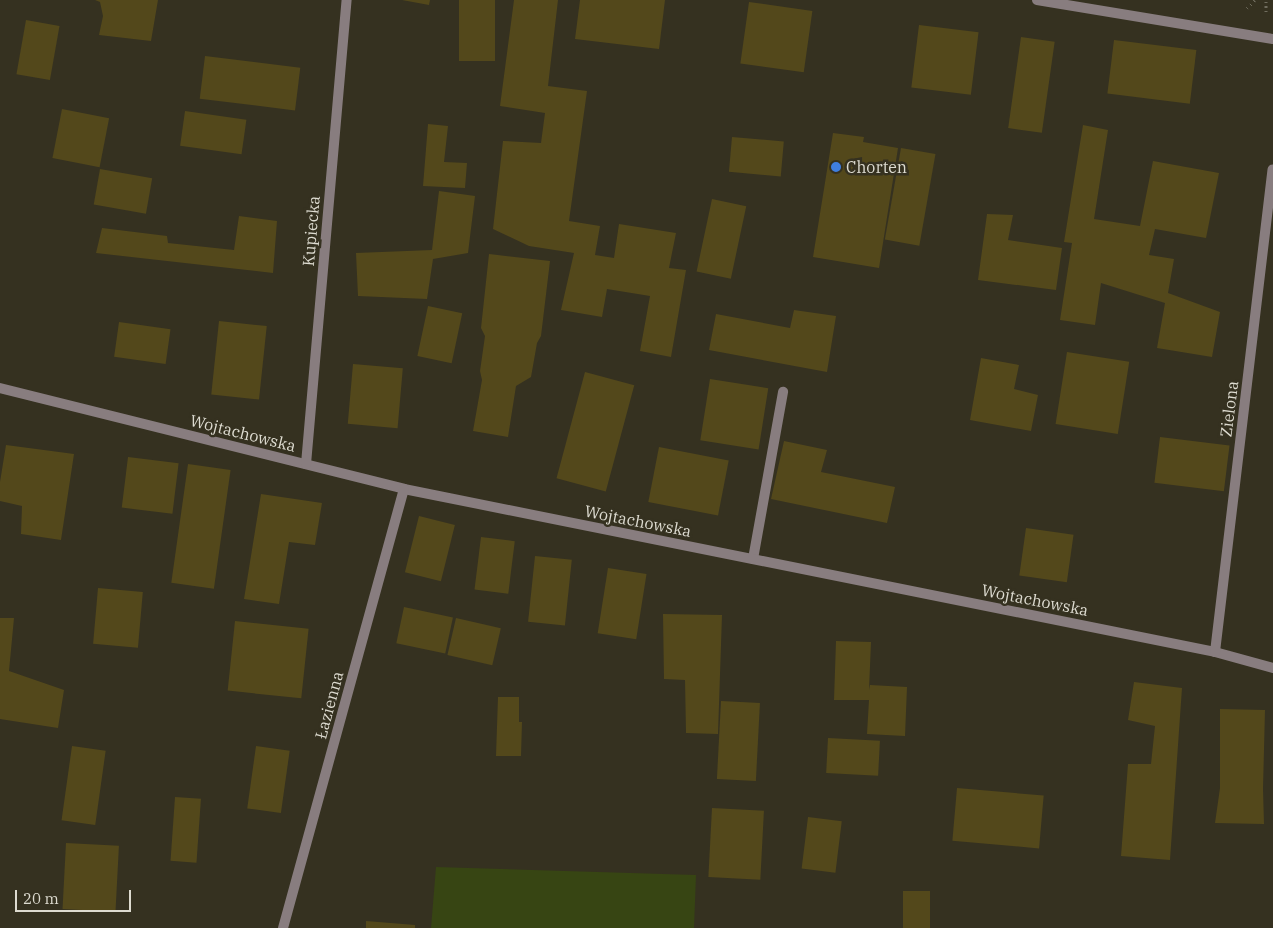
<!DOCTYPE html>
<meta charset="utf-8">
<style>
body{margin:0}
#map{position:relative;width:1273px;height:928px;overflow:hidden;background:#353120;font-family:"IBM Plex Serif",serif}
div>[style]{position:absolute}
.green>*{inset:0;background:#374513}
.building>*{inset:0;background:#53481b;transform-origin:0 0}
.path>*{height:3px;margin-top:-1.5px;transform-origin:0;background:repeating-linear-gradient(90deg,#706d5e 0 1px,transparent 0 5px)}
.lane>*{height:10px;margin:-5px;padding:0 5px;transform-origin:5px;border-radius:5px;background:#887d7f}
.street>*{height:10px;margin:-5px;padding:0 5px;transform-origin:5px;border-radius:5px;background:#887d7f}
.dots>*{width:14px;height:14px;translate:-50% -50%;box-sizing:border-box;border:2px solid #353120;border-radius:50%}
span{translate:-50% -50%;white-space:nowrap;text-align:center;line-height:1.15;-webkit-text-stroke:5px #353120;paint-order:stroke}
.poi-label{font-size:16px;color:#dddbd0}
.left{translate:0 -50%;text-align:left}
.street-label{font-size:16px;color:#dddbd0}
.scale{position:absolute;left:15px;top:890px;width:116px;height:22px;box-sizing:border-box;border:2px solid #dddbd0;border-top:0;padding-left:6px;font-size:15px;line-height:18px;white-space:nowrap;color:#dddbd0;-webkit-text-stroke:4px #353120;paint-order:stroke}
</style>
<div id="map">
<div class="green">
<div style="clip-path:polygon(436px 867px,696px 875px,694px 928px,431px 928px)"></div>
</div>
<div class="building">
<div style="clip-path:polygon(95px 0,158px 0,151px 41px,99px 35px,103px 16px,100px 2px)"></div>
<div style="clip-path:polygon(402px 0,430px 0,429px 5px)"></div>
<div style="left:459px;top:0;width:36px;height:61px"></div>
<div style="clip-path:polygon(514px 0,558px 0,548px 86px,587px 91px,569px 221px,600px 226px,595px 255px,614px 258px,619px 224px,676px 233px,669px 268px,686px 270px,671px 357px,640px 351px,650px 296px,607px 289px,602px 317px,561px 310px,574px 253px,529px 246px,493px 229px,503px 141px,541px 143px,545px 113px,500px 106px)"></div>
<div style="clip-path:polygon(580px 0,665px 0,659px 49px,575px 39px)"></div>
<div style="left:749px;top:2px;width:64px;height:62px;rotate:8deg"></div>
<div style="left:26px;top:20px;width:34px;height:55px;rotate:10deg"></div>
<div style="left:919px;top:25px;width:60px;height:63px;rotate:7deg"></div>
<div style="left:1021px;top:37px;width:34px;height:92px;rotate:8deg"></div>
<div style="left:1114px;top:40px;width:83px;height:54px;rotate:7deg"></div>
<div style="left:205px;top:56px;width:96px;height:43px;rotate:7deg"></div>
<div style="left:62px;top:109px;width:48px;height:50px;rotate:11deg"></div>
<div style="left:185px;top:111px;width:62px;height:35px;rotate:8deg"></div>
<div style="clip-path:polygon(428px 124px,448px 126px,444px 162px,467px 163px,465px 188px,423px 186px)"></div>
<div style="clip-path:polygon(1083px 125px,1108px 130px,1094px 219px,1140px 226px,1153px 161px,1219px 173px,1206px 238px,1155px 229px,1149px 255px,1174px 259px,1168px 293px,1220px 312px,1212px 357px,1157px 348px,1165px 303px,1101px 283px,1095px 325px,1060px 320px,1072px 243px,1064px 242px)"></div>
<div style="clip-path:polygon(833px 133px,864px 137px,863px 142px,898px 148px,879px 268px,813px 257px)"></div>
<div style="left:732px;top:137px;width:52px;height:35px;rotate:5deg"></div>
<div style="left:901px;top:148px;width:35px;height:93px;rotate:10deg"></div>
<div style="left:100px;top:169px;width:53px;height:36px;rotate:10deg"></div>
<div style="clip-path:polygon(439px 191px,475px 196px,468px 253px,433px 259px,427px 299px,358px 296px,356px 253px,432px 250px)"></div>
<div style="left:712px;top:199px;width:35px;height:74px;rotate:12deg"></div>
<div style="clip-path:polygon(987px 214px,1013px 215px,1008px 240px,1062px 248px,1056px 290px,978px 280px)"></div>
<div style="clip-path:polygon(239px 216px,277px 221px,273px 273px,96px 253px,102px 228px,167px 236px,168px 243px,234px 250px)"></div>
<div style="clip-path:polygon(489px 254px,550px 261px,541px 336px,537px 343px,531px 377px,516px 386px,508px 437px,473px 431px,482px 380px,480px 371px,485px 336px,481px 328px)"></div>
<div style="left:428px;top:306px;width:35px;height:51px;rotate:12deg"></div>
<div style="clip-path:polygon(794px 310px,836px 316px,827px 372px,709px 350px,716px 314px,790px 328px)"></div>
<div style="left:219px;top:321px;width:48px;height:74px;rotate:6deg"></div>
<div style="left:119px;top:322px;width:52px;height:35px;rotate:8deg"></div>
<div style="left:1067px;top:352px;width:63px;height:73px;rotate:9deg"></div>
<div style="clip-path:polygon(981px 358px,1019px 365px,1014px 389px,1038px 395px,1031px 431px,970px 420px)"></div>
<div style="left:353px;top:364px;width:50px;height:60px;rotate:5deg"></div>
<div style="left:585px;top:372px;width:51px;height:110px;rotate:15deg"></div>
<div style="left:710px;top:379px;width:59px;height:62px;rotate:9deg"></div>
<div style="left:1160px;top:437px;width:70px;height:46px;rotate:7deg"></div>
<div style="clip-path:polygon(784px 441px,827px 450px,821px 472px,895px 487px,887px 523px,771px 499px)"></div>
<div style="clip-path:polygon(6px 445px,74px 454px,61px 540px,21px 534px,22px 506px,0 501px,0 482px)"></div>
<div style="left:659px;top:447px;width:71px;height:56px;rotate:11deg"></div>
<div style="left:128px;top:457px;width:51px;height:51px;rotate:7deg"></div>
<div style="left:188px;top:464px;width:43px;height:120px;rotate:8deg"></div>
<div style="clip-path:polygon(261px 494px,322px 503px,315px 545px,289px 542px,279px 604px,244px 599px)"></div>
<div style="left:419px;top:516px;width:37px;height:58px;rotate:14deg"></div>
<div style="left:1026px;top:528px;width:48px;height:48px;rotate:8deg"></div>
<div style="left:481px;top:537px;width:34px;height:53px;rotate:7deg"></div>
<div style="left:535px;top:556px;width:37px;height:66px;rotate:6deg"></div>
<div style="left:608px;top:568px;width:39px;height:66px;rotate:9deg"></div>
<div style="left:98px;top:588px;width:45px;height:56px;rotate:5deg"></div>
<div style="left:404px;top:607px;width:50px;height:37px;rotate:12deg"></div>
<div style="clip-path:polygon(663px 614px,722px 615px,718px 734px,686px 733px,685px 680px,664px 679px)"></div>
<div style="clip-path:polygon(0 618px,14px 618px,9px 671px,64px 690px,58px 728px,0 719px)"></div>
<div style="left:456px;top:618px;width:46px;height:38px;rotate:13deg"></div>
<div style="left:235px;top:621px;width:74px;height:70px;rotate:6deg"></div>
<div style="clip-path:polygon(836px 641px,871px 642px,869px 690px,870px 685px,907px 687px,905px 736px,867px 734px,869px 700px,834px 700px)"></div>
<div style="clip-path:polygon(1134px 682px,1182px 688px,1170px 860px,1121px 856px,1128px 764px,1151px 764px,1155px 726px,1128px 720px)"></div>
<div style="clip-path:polygon(498px 697px,519px 697px,519px 722px,522px 722px,521px 756px,496px 756px)"></div>
<div style="left:721px;top:701px;width:39px;height:78px;rotate:3deg"></div>
<div style="clip-path:polygon(1220px 709px,1265px 710px,1263px 789px,1264px 824px,1215px 823px,1220px 788px)"></div>
<div style="left:828px;top:738px;width:52px;height:35px;rotate:3deg"></div>
<div style="left:72px;top:746px;width:34px;height:75px;rotate:8deg"></div>
<div style="left:256px;top:746px;width:34px;height:63px;rotate:8deg"></div>
<div style="left:957px;top:788px;width:87px;height:53px;rotate:5deg"></div>
<div style="left:175px;top:797px;width:26px;height:64px;rotate:4deg"></div>
<div style="left:712px;top:808px;width:52px;height:69px;rotate:3deg"></div>
<div style="left:808px;top:817px;width:34px;height:52px;rotate:7deg"></div>
<div style="left:66px;top:843px;width:53px;height:66px;rotate:3deg"></div>
<div style="left:903px;top:891px;width:27px;height:37px"></div>
<div style="clip-path:polygon(366px 921px,415px 925px,415px 928px,366px 928px)"></div>
</div>
<div class="path">
<div style="left:1247px;top:8px;width:11px;rotate:-45deg"></div>
<div style="left:1266px;top:12px;width:12px;rotate:-90deg"></div>
</div>
<div class="lane">
<div style="left:753px;top:559px;width:170px;rotate:-79.8deg"></div>
</div>
<div class="street">
<div style="left:1037px;top:0;width:239px;rotate:9.4deg"></div>
<div style="left:0;top:388px;width:416px;rotate:14deg"></div>
<div style="left:404px;top:489px;width:827px;rotate:11.36deg"></div>
<div style="left:1215px;top:652px;width:60px;rotate:15.4deg"></div>
<div style="left:306px;top:464px;width:466px;rotate:-85deg"></div>
<div style="left:1215px;top:652px;width:486px;rotate:-83.2deg"></div>
<div style="left:283px;top:928px;width:455px;rotate:-74.6deg"></div>
</div>
<div class="dots">
<div style="left:836px;top:167px;background:#3f7fe0"></div>
</div>
<div class="poi-label">
<span class="left" style="left:846px;top:167px">Chorten</span>
</div>
<div class="street-label">
<span style="left:311px;top:231px;rotate:-85deg">Kupiecka</span>
<span style="left:1229px;top:409px;rotate:-83deg">Zielona</span>
<span style="left:243px;top:433px;rotate:14deg">Wojtachowska</span>
<span style="left:638px;top:521px;rotate:11deg">Wojtachowska</span>
<span style="left:1035px;top:600px;rotate:11deg">Wojtachowska</span>
<span style="left:329px;top:705px;rotate:-75deg">Łazienna</span>
</div>
<div class="scale">20 m</div>
</div>
